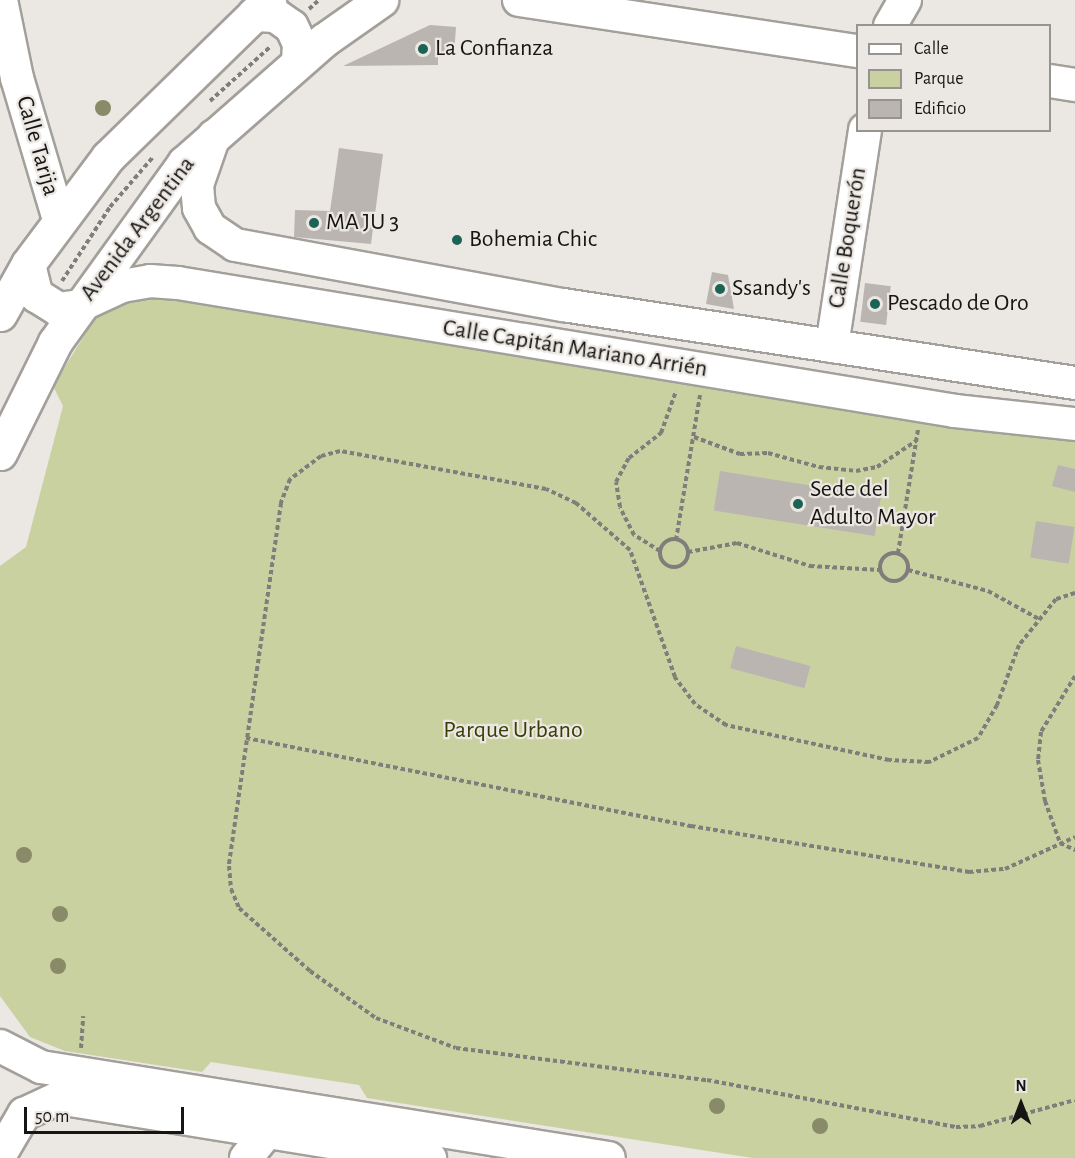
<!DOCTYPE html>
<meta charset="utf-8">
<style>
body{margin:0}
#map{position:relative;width:1075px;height:1158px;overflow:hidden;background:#ebe7e2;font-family:"Alegreya Sans",sans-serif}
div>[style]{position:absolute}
.green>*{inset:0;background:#c9d1a1}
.building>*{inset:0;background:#bbb5b2;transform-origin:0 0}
.path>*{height:4px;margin-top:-2px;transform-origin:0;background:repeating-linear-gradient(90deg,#807d7a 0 4.5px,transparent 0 7.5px)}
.path>.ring{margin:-2px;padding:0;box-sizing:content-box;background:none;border:4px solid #807d7a;border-radius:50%}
.roads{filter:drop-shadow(2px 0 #a39f9a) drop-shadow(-2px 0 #a39f9a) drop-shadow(0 2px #a39f9a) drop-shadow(0 -2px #a39f9a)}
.minor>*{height:32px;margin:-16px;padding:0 16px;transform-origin:16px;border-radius:16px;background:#fff}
.major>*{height:33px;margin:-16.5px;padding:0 16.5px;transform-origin:16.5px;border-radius:16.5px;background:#fff}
.trees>*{width:16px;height:16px;margin:-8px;border-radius:50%;background:#898a67}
.dots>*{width:16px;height:16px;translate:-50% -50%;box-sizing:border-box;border:3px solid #ebe7e2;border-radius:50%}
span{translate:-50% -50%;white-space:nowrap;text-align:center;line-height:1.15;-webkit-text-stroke:4.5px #ebe7e2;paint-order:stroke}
.poi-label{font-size:24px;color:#171514}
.left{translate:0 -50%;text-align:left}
.street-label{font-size:24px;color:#171514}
.park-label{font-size:24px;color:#383e03}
.legend{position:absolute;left:856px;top:24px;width:195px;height:108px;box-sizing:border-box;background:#ebe7e2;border:2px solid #969390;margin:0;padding:8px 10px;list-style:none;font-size:18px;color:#171514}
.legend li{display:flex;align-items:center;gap:12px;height:30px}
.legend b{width:30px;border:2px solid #969390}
.north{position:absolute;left:991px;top:1074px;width:60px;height:60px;-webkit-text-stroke:4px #ebe7e2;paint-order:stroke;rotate:0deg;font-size:16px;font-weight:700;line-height:24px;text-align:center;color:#171514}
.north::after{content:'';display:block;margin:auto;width:21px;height:27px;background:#171514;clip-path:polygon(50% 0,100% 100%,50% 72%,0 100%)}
.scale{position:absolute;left:24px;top:1107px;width:160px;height:27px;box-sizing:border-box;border:3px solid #171514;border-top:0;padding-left:8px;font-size:18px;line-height:21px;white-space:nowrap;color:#171514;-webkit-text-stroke:4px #ebe7e2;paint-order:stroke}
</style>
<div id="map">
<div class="green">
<div style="clip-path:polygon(144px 284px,1075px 429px,1075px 1158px,753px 1158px,367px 1098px,359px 1085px,211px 1062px,202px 1072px,65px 1051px,30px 1037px,0 996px,0 566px,26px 547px,63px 406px,53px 386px,97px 315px)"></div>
</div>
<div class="building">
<div style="clip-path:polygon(430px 25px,456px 27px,454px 55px,438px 53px,438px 65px,343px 66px)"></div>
<div style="clip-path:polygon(339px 148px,383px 154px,371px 244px,294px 237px,295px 210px,330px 211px)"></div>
<div style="clip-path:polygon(712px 272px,728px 275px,734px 309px,706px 304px)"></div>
<div style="left:865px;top:283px;width:26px;height:39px;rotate:7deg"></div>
<div style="clip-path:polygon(1058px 465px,1075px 469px,1075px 492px,1052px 486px)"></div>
<div style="left:720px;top:471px;width:163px;height:40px;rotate:9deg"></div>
<div style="left:1036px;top:521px;width:39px;height:37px;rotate:9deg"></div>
<div style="left:736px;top:646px;width:77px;height:23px;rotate:15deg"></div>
</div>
<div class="path">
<div style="left:309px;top:9px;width:13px;rotate:-42deg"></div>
<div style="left:210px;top:101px;width:82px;rotate:-42deg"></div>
<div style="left:62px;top:281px;width:88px;rotate:-57deg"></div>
<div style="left:110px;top:207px;width:66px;rotate:-49.3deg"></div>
<div style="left:694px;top:437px;width:49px;rotate:20.3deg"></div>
<div style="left:740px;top:454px;width:28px;rotate:-2deg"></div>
<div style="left:768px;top:453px;width:53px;rotate:15.4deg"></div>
<div style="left:819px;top:467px;width:37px;rotate:6deg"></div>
<div style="left:856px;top:471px;width:21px;rotate:-11deg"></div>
<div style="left:877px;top:467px;width:47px;rotate:-33.7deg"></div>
<div class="ring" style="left:660px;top:539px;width:24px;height:24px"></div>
<div style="left:676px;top:540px;width:147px;rotate:-80.6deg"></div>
<div style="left:660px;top:551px;width:31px;rotate:-148deg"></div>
<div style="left:634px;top:535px;width:31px;rotate:-117deg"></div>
<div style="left:620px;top:507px;width:25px;rotate:-99deg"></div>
<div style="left:616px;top:482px;width:27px;rotate:-62deg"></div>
<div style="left:629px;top:458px;width:41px;rotate:-38deg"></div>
<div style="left:661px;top:433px;width:45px;rotate:-70.3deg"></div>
<div style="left:688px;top:552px;width:50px;rotate:-10.4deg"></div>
<div style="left:737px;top:543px;width:77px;rotate:17.5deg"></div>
<div style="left:810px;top:566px;width:70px;rotate:3.3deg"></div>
<div style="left:898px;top:553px;width:125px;rotate:-80.8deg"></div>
<div class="ring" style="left:880px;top:553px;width:24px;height:24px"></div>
<div style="left:908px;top:570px;width:83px;rotate:14.7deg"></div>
<div style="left:988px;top:591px;width:58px;rotate:28.8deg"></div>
<div style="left:1075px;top:593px;width:20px;rotate:162deg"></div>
<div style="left:1056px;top:599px;width:59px;rotate:128.8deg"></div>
<div style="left:1019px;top:645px;width:64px;rotate:110.1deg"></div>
<div style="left:997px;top:705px;width:38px;rotate:120deg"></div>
<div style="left:978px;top:738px;width:55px;rotate:153.9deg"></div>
<div style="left:929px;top:762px;width:40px;rotate:-177.1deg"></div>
<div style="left:889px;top:760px;width:167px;rotate:-167.9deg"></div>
<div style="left:726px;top:725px;width:37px;rotate:-146deg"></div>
<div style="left:695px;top:704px;width:34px;rotate:-127deg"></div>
<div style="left:675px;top:677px;width:135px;rotate:-109.5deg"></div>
<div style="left:630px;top:550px;width:72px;rotate:-139deg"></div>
<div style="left:576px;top:503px;width:33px;rotate:-155deg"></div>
<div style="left:546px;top:489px;width:209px;rotate:-169.5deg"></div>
<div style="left:340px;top:451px;width:20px;rotate:165deg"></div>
<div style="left:321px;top:456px;width:39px;rotate:143deg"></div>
<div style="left:290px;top:479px;width:26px;rotate:111deg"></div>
<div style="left:281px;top:503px;width:367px;rotate:98.2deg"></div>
<div style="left:229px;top:866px;width:23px;rotate:85deg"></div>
<div style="left:231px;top:889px;width:21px;rotate:67deg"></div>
<div style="left:239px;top:908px;width:95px;rotate:41.6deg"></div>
<div style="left:310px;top:971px;width:81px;rotate:35.5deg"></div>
<div style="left:376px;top:1018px;width:85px;rotate:20.6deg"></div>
<div style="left:456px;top:1048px;width:253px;rotate:7.3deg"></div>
<div style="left:707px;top:1080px;width:253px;rotate:10.7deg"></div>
<div style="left:956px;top:1127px;width:24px;rotate:-2deg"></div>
<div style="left:980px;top:1126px;width:98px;rotate:-15.3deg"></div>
<div style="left:1075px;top:676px;width:66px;rotate:121.3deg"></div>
<div style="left:1041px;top:732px;width:28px;rotate:96deg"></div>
<div style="left:1038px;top:760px;width:42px;rotate:80.3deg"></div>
<div style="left:1045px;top:801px;width:45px;rotate:70.3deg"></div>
<div style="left:1060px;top:843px;width:17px;rotate:25deg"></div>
<div style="left:246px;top:738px;width:454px;rotate:11.2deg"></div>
<div style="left:691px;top:826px;width:282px;rotate:9.4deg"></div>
<div style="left:969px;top:872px;width:36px;rotate:-5deg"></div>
<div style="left:1005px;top:869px;width:77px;rotate:-24.6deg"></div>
<div style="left:81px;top:1048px;width:32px;rotate:-86deg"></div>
</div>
<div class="roads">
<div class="minor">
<div style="left:1px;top:0;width:80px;rotate:78.4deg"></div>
<div style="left:17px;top:78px;width:148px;rotate:73.5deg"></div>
<div style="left:519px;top:0;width:343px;rotate:8.6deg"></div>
<div style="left:890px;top:26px;width:30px;rotate:-60deg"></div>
<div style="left:1050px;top:81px;width:25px;rotate:9deg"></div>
<div style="left:214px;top:136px;width:52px;rotate:109.1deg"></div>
<div style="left:197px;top:185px;width:23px;rotate:85deg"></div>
<div style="left:199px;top:208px;width:23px;rotate:61deg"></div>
<div style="left:210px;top:228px;width:30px;rotate:34deg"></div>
<div style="left:235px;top:245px;width:333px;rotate:10.4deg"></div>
<div style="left:563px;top:305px;width:518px;rotate:8.66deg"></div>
<div style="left:79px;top:306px;width:47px;rotate:-24.9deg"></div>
<div style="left:122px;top:286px;width:28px;rotate:-10deg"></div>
<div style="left:150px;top:281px;width:28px;rotate:4deg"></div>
<div style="left:178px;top:283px;width:787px;rotate:9.35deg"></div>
<div style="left:955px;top:411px;width:121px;rotate:6.2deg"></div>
<div style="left:832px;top:346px;width:219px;rotate:-81.3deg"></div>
<div style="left:0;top:1046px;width:46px;rotate:27.1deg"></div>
<div style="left:41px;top:1067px;width:575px;rotate:9.1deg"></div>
<div style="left:0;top:1155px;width:48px;rotate:-59.7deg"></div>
<div style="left:24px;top:1114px;width:38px;rotate:-25deg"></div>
<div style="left:58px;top:1098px;width:377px;rotate:9.2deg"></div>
<div style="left:246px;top:1158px;width:33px;rotate:-51deg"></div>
</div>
<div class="major">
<div style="left:254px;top:14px;width:21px;rotate:3deg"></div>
<div style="left:275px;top:15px;width:19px;rotate:35deg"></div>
<div style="left:291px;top:26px;width:19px;rotate:65deg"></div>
<div style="left:299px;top:43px;width:18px;rotate:93deg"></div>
<div style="left:28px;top:264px;width:32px;rotate:76deg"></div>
<div style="left:36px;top:295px;width:26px;rotate:32deg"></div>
<div style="left:58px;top:309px;width:21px;rotate:-8deg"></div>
<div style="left:0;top:314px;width:57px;rotate:-60.8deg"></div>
<div style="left:28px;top:264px;width:134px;rotate:-53.2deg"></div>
<div style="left:108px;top:157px;width:225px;rotate:-44.3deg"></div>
<div style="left:0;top:453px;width:124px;rotate:-63.6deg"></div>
<div style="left:55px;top:342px;width:221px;rotate:-54.2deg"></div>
<div style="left:184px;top:163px;width:186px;rotate:-41.3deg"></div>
<div style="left:324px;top:40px;width:70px;rotate:-35.1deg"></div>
</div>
</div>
<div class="trees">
<div style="left:103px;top:108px"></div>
<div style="left:24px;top:855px"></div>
<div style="left:60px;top:914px"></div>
<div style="left:58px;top:966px"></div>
<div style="left:717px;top:1106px"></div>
<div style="left:820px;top:1126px"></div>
</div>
<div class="dots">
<div style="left:423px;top:49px;background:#1c6356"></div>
<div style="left:314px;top:223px;background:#1c6356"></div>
<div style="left:457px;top:240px;background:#1c6356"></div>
<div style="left:720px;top:289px;background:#1c6356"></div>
<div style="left:875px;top:304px;background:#1c6356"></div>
<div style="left:798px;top:504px;background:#1c6356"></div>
</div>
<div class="poi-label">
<span class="left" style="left:435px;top:49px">La Confianza</span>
<span class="left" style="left:326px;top:223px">MA JU 3</span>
<span class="left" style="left:469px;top:240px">Bohemia Chic</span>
<span class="left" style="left:732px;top:289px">Ssandy's</span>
<span class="left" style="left:887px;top:304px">Pescado de Oro</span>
<span class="left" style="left:810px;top:504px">Sede del<br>Adulto Mayor</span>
</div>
<div class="street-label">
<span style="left:37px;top:146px;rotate:74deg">Calle Tarija</span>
<span style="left:138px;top:229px;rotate:-53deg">Avenida Argentina</span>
<span style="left:848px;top:238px;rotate:-81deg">Calle Boquerón</span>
<span style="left:575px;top:349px;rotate:9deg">Calle Capitán Mariano Arrién</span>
</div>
<div class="park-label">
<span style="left:513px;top:731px">Parque Urbano</span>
</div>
<ul class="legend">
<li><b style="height:8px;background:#fff"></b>Calle</li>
<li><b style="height:16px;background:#c9d1a1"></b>Parque</li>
<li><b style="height:16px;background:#bbb5b2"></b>Edificio</li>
</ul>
<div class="north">N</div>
<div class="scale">50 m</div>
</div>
